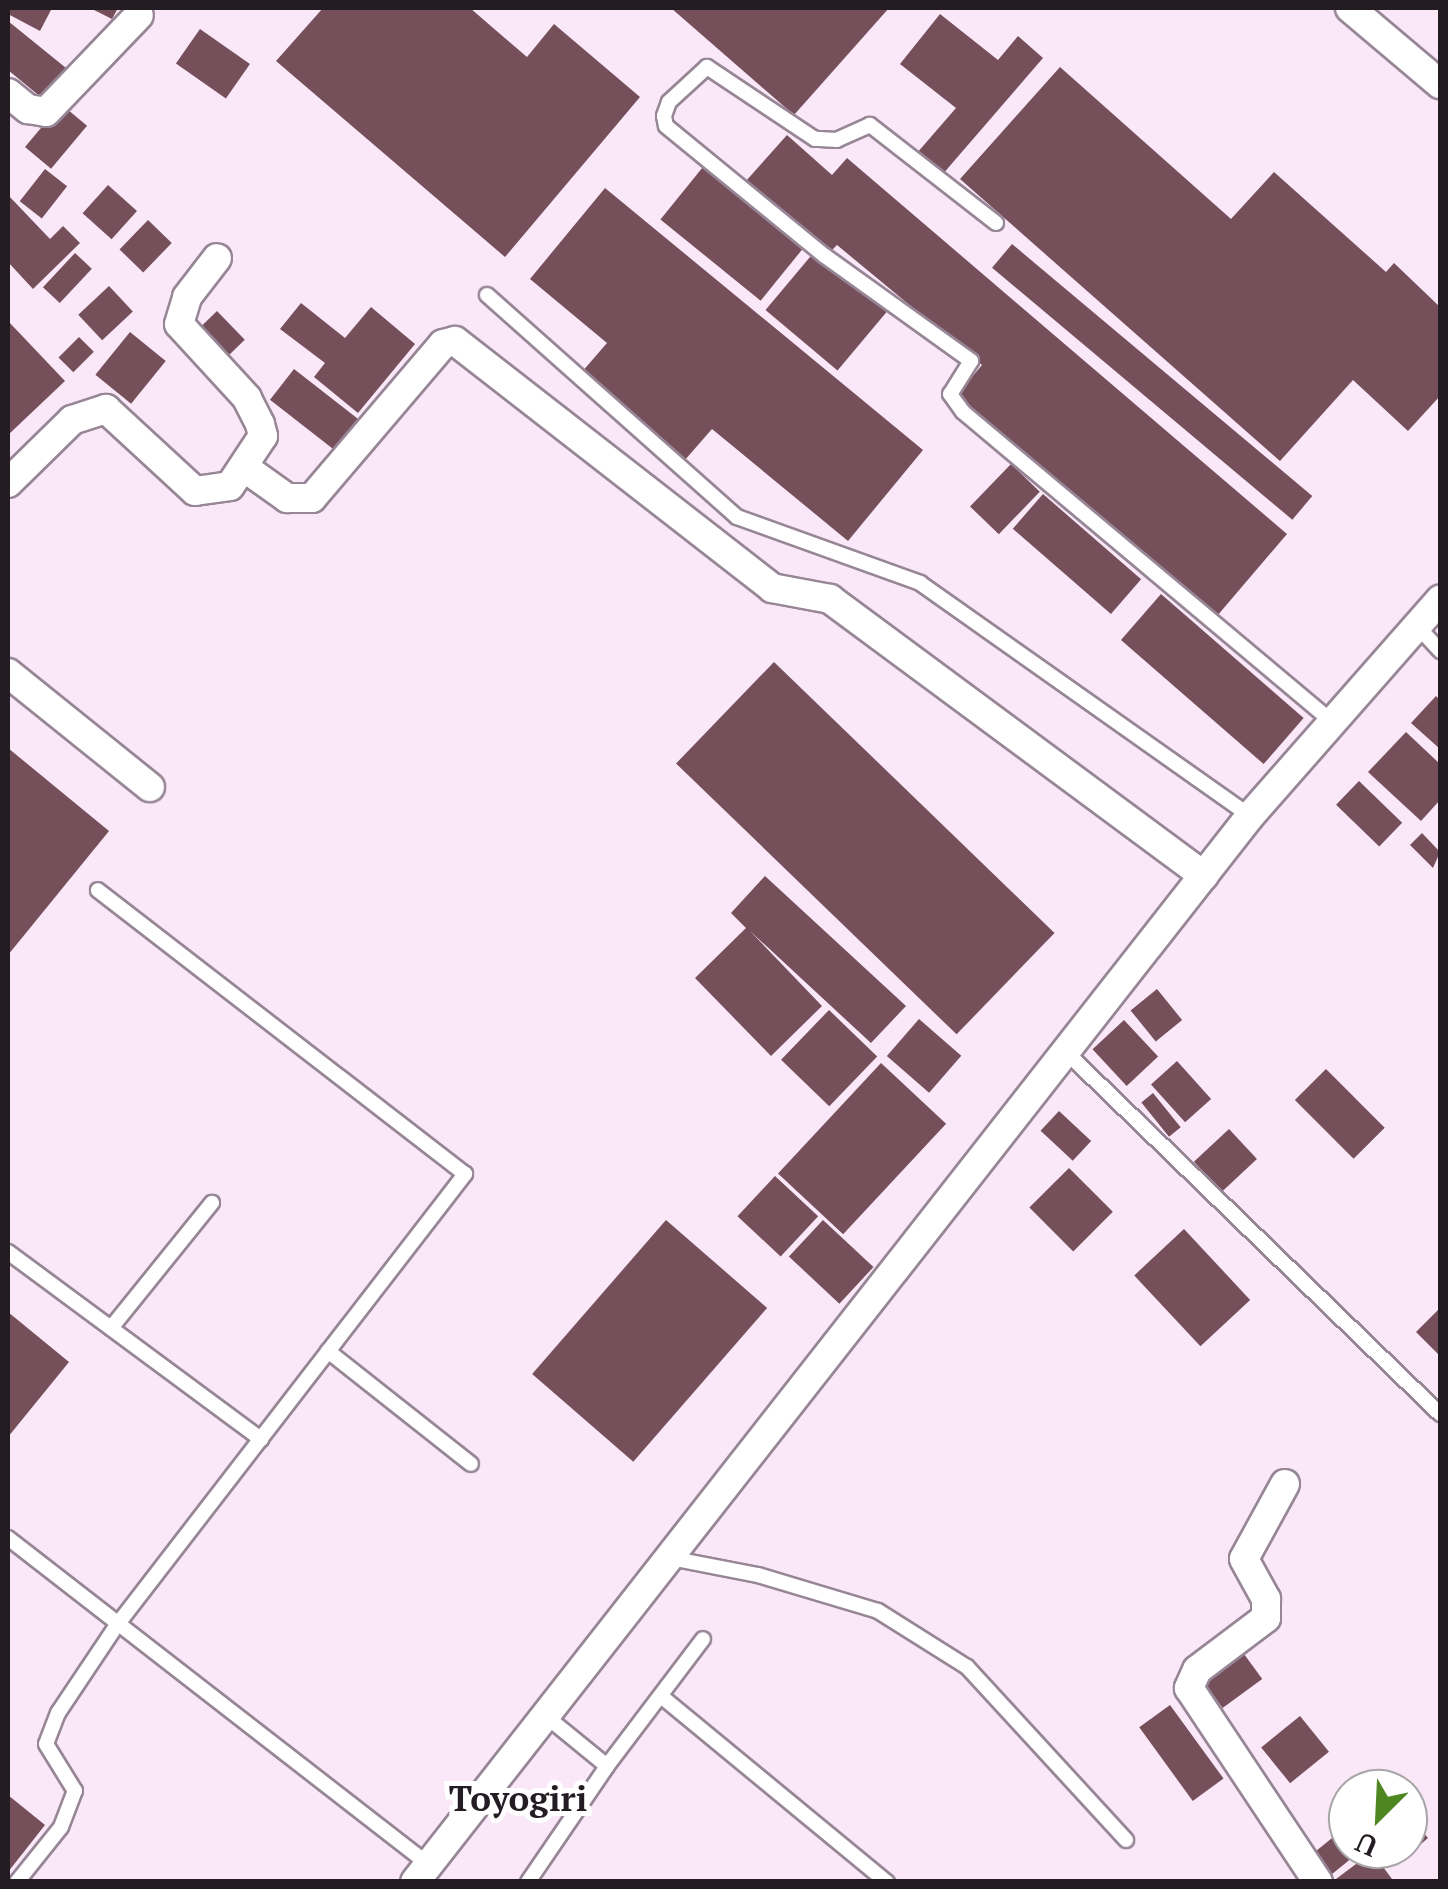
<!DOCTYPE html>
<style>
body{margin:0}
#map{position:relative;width:1448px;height:1889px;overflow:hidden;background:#fae8f9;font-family:"PT Serif",serif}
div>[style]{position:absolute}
.building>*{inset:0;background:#754f5a;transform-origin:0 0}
.roads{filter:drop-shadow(2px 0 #978696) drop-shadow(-2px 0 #978696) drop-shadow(0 2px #978696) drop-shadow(0 -2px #978696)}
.service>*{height:14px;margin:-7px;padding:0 7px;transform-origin:7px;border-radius:7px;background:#fff}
.minor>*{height:28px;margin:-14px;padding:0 14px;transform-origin:14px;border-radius:14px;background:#fff}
span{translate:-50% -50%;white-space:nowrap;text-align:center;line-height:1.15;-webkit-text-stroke:10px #fff;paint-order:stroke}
.district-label{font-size:35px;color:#231d23;font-weight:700}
.frame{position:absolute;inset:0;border:10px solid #231d23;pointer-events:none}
.north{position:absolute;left:1328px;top:1769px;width:100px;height:100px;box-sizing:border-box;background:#fff;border:2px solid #a7a5a7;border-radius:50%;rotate:204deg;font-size:28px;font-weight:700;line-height:40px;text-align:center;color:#231d23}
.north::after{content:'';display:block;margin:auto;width:35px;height:45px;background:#4e8721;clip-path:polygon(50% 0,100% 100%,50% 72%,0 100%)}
</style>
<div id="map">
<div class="building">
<div style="clip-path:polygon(8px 8px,52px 8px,40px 31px,8px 14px)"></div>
<div style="clip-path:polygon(90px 8px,118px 8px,112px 19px)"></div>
<div style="clip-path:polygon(323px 8px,470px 8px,527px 57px,554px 24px,640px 97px,505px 257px,276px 61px)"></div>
<div style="clip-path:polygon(671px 8px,889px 8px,794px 115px)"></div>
<div style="clip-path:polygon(940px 14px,998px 60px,1018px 36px,1043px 58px,942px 175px,917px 153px,956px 108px,900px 64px)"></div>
<div style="clip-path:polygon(8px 21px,66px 68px,42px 98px,8px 70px)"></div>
<div style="left:200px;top:29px;width:61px;height:42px;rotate:35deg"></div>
<div style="clip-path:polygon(1060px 67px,1231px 219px,1274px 172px,1386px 272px,1394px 263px,1440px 307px,1440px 396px,1408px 431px,1353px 380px,1280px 461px,960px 179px)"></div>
<div style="left:61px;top:104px;width:34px;height:56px;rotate:40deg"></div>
<div style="clip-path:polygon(787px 135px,832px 175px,847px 158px,1287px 534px,1217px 616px,956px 396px,982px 365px,837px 245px,827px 255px,746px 181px)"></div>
<div style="left:707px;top:162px;width:129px;height:74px;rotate:39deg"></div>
<div style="left:45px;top:169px;width:28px;height:41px;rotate:38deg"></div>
<div style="left:108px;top:185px;width:39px;height:38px;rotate:42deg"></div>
<div style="clip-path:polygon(605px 188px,923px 450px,848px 541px,712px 429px,684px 461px,581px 373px,607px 343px,530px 279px)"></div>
<div style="clip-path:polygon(8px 195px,50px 239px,63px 226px,80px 243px,33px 289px,8px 262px)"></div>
<div style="left:148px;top:220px;width:33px;height:41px;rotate:44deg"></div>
<div style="left:1012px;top:244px;width:392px;height:31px;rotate:40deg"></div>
<div style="left:815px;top:251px;width:94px;height:77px;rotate:40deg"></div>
<div style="left:75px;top:253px;width:23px;height:47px;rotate:43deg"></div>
<div style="left:109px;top:286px;width:35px;height:42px;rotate:47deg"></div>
<div style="clip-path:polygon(301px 303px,345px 338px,371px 307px,415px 344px,358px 413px,314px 377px,325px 363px,280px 329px)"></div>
<div style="left:217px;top:311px;width:40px;height:29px;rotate:46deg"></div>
<div style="clip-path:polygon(8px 321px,65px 381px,8px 435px)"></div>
<div style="left:130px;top:332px;width:46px;height:55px;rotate:39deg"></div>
<div style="left:79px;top:337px;width:21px;height:29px;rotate:45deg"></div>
<div style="left:294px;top:369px;width:83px;height:39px;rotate:38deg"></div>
<div style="left:1011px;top:464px;width:40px;height:59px;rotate:44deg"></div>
<div style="left:1043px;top:494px;width:130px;height:46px;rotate:41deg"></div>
<div style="left:1161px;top:594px;width:189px;height:61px;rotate:41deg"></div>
<div style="left:774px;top:662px;width:390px;height:141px;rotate:44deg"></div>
<div style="clip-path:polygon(1436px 696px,1440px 700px,1440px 749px,1411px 723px)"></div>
<div style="clip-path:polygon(1406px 732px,1440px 764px,1440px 800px,1421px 821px,1368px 772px)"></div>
<div style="clip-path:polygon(8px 748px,109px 831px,8px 955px)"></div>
<div style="left:1359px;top:781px;width:60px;height:33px;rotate:44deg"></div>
<div style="clip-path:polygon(1422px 833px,1440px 852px,1433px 868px,1410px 845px)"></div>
<div style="clip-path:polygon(765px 876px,906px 1006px,871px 1043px,750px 931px,822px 1006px,771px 1056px,695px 978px,746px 928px,731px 913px)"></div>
<div style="left:1157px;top:989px;width:40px;height:34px;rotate:51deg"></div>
<div style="left:829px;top:1010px;width:67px;height:69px;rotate:44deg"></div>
<div style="left:919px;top:1019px;width:56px;height:49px;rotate:41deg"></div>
<div style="left:1124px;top:1020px;width:50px;height:43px;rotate:47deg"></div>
<div style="left:1177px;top:1061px;width:51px;height:35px;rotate:48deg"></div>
<div style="left:881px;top:1063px;width:89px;height:151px;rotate:43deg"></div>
<div style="left:1326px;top:1069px;width:83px;height:44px;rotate:45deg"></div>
<div style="left:1153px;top:1093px;width:44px;height:15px;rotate:51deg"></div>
<div style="left:1059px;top:1111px;width:44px;height:27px;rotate:43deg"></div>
<div style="left:1229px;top:1129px;width:41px;height:48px;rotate:47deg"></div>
<div style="left:1069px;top:1168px;width:62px;height:56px;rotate:45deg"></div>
<div style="left:775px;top:1176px;width:59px;height:55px;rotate:43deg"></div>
<div style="left:666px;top:1220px;width:134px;height:204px;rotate:41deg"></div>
<div style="left:823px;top:1220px;width:69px;height:50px;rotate:43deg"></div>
<div style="left:1184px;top:1229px;width:97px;height:68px;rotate:47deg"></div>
<div style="clip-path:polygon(1440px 1308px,1440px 1356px,1416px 1332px)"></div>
<div style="clip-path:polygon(8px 1312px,69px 1362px,8px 1437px)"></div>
<div style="left:1244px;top:1654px;width:31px;height:49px;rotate:54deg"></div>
<div style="left:1170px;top:1705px;width:91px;height:38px;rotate:54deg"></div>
<div style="left:1300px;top:1716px;width:46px;height:50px;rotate:51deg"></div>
<div style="clip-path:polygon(8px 1795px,45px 1825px,8px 1872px)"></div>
<div style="clip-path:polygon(1408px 1815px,1428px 1838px,1399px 1863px,1387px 1849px,1408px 1849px)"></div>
<div style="left:1337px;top:1834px;width:28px;height:40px;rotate:51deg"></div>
<div style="clip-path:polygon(1372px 1852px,1392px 1879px,1332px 1882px)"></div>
</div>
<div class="roads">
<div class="service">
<div style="left:996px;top:223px;width:160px;rotate:-142.1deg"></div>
<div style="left:870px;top:125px;width:36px;rotate:156deg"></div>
<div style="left:837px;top:140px;width:22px;rotate:-177deg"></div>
<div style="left:815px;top:139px;width:130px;rotate:-146.3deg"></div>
<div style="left:707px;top:67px;width:52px;rotate:137.4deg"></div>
<div style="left:669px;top:102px;width:15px;rotate:110deg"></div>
<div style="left:664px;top:116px;width:10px;rotate:79deg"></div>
<div style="left:666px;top:126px;width:205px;rotate:39.3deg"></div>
<div style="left:825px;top:256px;width:180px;rotate:35.7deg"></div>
<div style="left:971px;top:361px;width:39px;rotate:122deg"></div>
<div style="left:950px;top:394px;width:22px;rotate:54deg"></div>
<div style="left:963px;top:412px;width:482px;rotate:40deg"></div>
<div style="left:487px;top:295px;width:334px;rotate:41.6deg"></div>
<div style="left:737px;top:517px;width:195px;rotate:19.8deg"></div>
<div style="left:920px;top:583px;width:404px;rotate:35.2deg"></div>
<div style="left:1418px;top:627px;width:33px;rotate:47deg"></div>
<div style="left:1065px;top:1051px;width:522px;rotate:44.07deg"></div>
<div style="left:8px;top:1252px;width:315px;rotate:36.5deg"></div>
<div style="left:111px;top:1328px;width:161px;rotate:-51.1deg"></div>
<div style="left:328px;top:1351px;width:182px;rotate:38.3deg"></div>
<div style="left:8px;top:1538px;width:532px;rotate:37.82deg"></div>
<div style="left:665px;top:1557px;width:95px;rotate:11deg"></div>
<div style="left:758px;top:1575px;width:125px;rotate:16.7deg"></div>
<div style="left:878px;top:1611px;width:105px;rotate:32.2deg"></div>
<div style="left:967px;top:1667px;width:235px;rotate:47.4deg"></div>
<div style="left:661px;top:1696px;width:293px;rotate:39.5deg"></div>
<div style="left:607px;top:1766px;width:159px;rotate:-52.9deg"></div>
<div style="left:17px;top:1882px;width:70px;rotate:-51.3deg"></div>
<div style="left:61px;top:1827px;width:39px;rotate:-69deg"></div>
<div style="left:75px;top:1791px;width:55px;rotate:-121.7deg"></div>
<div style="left:46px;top:1744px;width:33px;rotate:-69deg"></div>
<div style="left:58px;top:1713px;width:106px;rotate:-56.2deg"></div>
<div style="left:117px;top:1625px;width:570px;rotate:-52.35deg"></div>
<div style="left:465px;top:1174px;width:464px;rotate:-142.3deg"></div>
<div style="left:528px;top:1882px;width:140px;rotate:-55.7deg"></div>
<div style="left:607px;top:1766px;width:84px;rotate:-140.8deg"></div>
</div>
<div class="minor">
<div style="left:1350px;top:8px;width:118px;rotate:40.2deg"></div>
<div style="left:8px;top:93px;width:26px;rotate:39deg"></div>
<div style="left:28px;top:109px;width:18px;rotate:9deg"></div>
<div style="left:46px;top:112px;width:134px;rotate:-46.2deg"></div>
<div style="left:245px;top:468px;width:52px;rotate:35.5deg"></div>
<div style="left:287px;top:498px;width:25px"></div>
<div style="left:312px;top:498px;width:202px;rotate:-49.6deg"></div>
<div style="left:443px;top:344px;width:12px;rotate:-14deg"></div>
<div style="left:455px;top:341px;width:402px;rotate:37.9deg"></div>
<div style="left:772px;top:588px;width:59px;rotate:10.7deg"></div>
<div style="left:830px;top:599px;width:465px;rotate:36.5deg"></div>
<div style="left:8px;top:483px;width:90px;rotate:-44.5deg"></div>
<div style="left:72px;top:420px;width:36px;rotate:-18deg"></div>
<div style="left:106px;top:409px;width:121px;rotate:42.7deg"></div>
<div style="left:195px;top:491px;width:35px;rotate:-8deg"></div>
<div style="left:230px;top:486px;width:60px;rotate:-56.6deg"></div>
<div style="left:263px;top:436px;width:12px;rotate:-104deg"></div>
<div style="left:260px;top:424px;width:29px;rotate:-117deg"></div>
<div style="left:247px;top:398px;width:100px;rotate:-132.6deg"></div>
<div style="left:179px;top:324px;width:28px;rotate:-73deg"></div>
<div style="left:187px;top:297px;width:49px;rotate:-52.4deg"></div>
<div style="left:8px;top:673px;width:182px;rotate:38.8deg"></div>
<div style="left:1285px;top:1484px;width:85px;rotate:118.7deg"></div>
<div style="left:1244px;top:1559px;width:46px;rotate:61.2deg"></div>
<div style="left:1266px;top:1599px;width:19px;rotate:90deg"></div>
<div style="left:1266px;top:1618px;width:86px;rotate:143deg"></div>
<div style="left:1197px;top:1670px;width:20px;rotate:114deg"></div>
<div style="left:1189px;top:1688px;width:233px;rotate:56.4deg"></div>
<div style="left:415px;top:1882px;width:1354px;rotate:-51.93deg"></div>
<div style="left:1250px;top:816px;width:288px;rotate:-48.7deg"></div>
</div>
</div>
<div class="district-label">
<span style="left:518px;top:1798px">Toyogiri</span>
</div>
<div class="frame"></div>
<div class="north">U</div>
</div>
